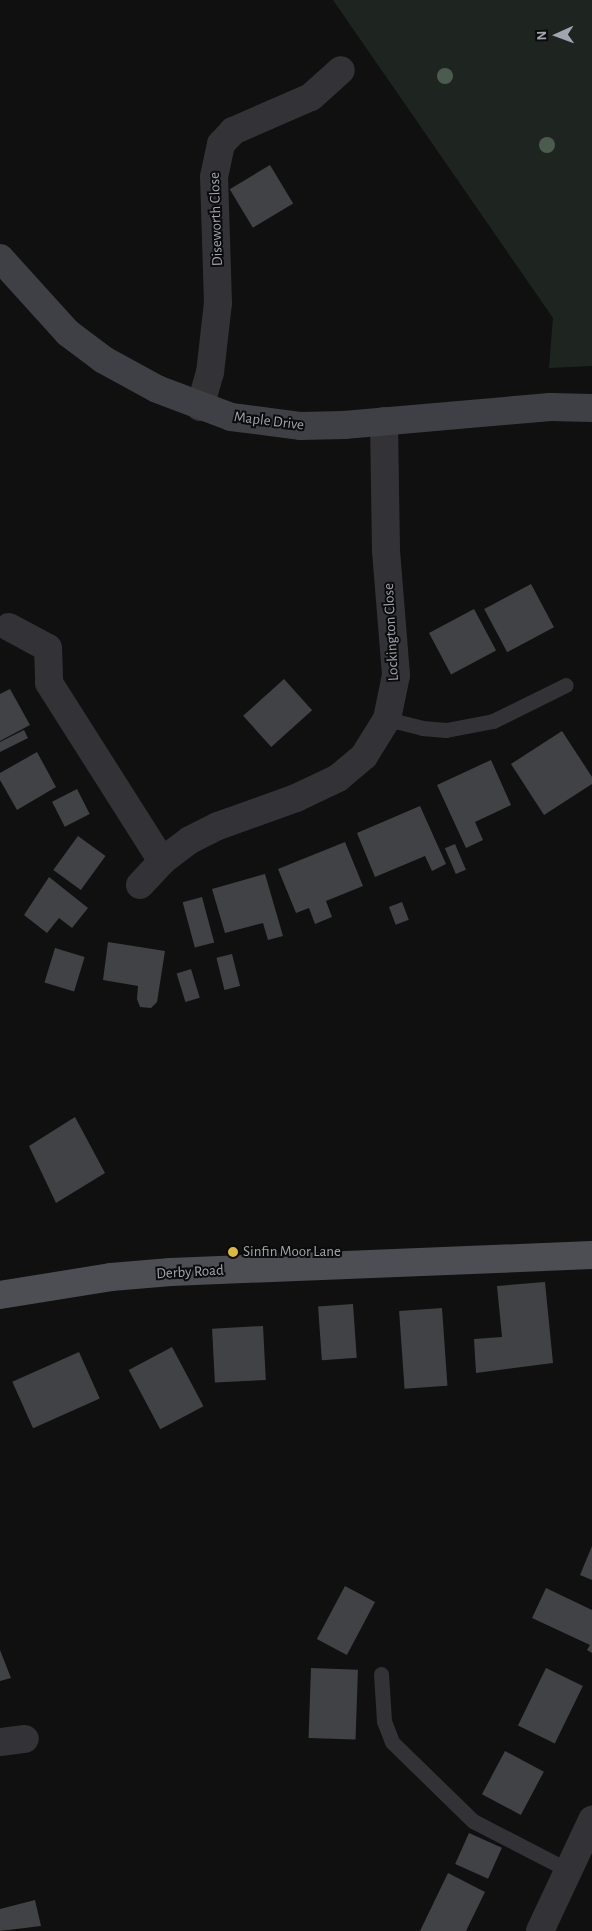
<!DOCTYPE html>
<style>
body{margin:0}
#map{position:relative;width:592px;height:1931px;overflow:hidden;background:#101011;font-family:"Alegreya Sans",sans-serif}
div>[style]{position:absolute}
.green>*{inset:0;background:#1e2520}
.building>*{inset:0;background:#414246;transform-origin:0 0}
.lane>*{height:15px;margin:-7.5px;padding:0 7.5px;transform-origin:7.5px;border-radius:7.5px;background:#333337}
.street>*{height:28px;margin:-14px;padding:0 14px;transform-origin:14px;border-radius:14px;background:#333337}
.secondary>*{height:28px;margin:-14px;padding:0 14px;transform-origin:14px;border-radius:14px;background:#3f4045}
.primary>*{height:28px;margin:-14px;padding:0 14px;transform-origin:14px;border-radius:14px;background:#4d4e54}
.trees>*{width:16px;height:16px;margin:-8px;border-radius:50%;background:#4b5c4e}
.dots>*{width:14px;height:14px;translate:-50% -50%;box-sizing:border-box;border:2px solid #0b0b0c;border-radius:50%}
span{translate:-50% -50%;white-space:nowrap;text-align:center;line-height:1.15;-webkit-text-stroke:4px #0b0b0c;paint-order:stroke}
.street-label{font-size:15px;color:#a2a5b0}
.poi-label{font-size:15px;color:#a2a5b0}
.left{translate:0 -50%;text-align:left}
.north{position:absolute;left:532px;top:10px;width:50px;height:50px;-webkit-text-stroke:4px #0b0b0c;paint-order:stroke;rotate:268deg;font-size:14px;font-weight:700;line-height:20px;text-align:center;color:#a2a5b0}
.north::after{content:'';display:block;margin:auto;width:18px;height:22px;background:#a2a5b0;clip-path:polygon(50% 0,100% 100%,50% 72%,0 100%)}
</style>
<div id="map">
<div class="green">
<div style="clip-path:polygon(333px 0,592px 0,592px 366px,549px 368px,553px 318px)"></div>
</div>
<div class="building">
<div style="left:270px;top:165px;width:45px;height:47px;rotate:59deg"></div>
<div style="left:531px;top:584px;width:49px;height:53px;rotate:62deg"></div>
<div style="left:474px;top:609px;width:47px;height:51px;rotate:62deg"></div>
<div style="left:284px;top:679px;width:42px;height:55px;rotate:48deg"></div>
<div style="clip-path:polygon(10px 689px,30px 725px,0 741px,0 694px)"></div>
<div style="clip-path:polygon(24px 730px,28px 738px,0 752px,0 742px)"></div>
<div style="clip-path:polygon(562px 731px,592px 777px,592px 784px,544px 815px,511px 764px)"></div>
<div style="clip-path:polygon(37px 752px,56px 787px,17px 810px,0 780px,0 773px)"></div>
<div style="clip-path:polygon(491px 760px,511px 805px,475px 822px,483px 840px,466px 848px,437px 785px)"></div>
<div style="left:77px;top:789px;width:28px;height:28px;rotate:63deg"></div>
<div style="clip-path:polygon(420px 806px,446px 864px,432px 871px,425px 856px,375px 877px,357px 833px)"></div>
<div style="left:78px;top:836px;width:34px;height:42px;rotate:36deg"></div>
<div style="clip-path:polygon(345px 842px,363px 886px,326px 901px,332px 917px,315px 924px,309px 908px,296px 913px,278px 869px)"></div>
<div style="left:455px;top:844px;width:28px;height:11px;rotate:67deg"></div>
<div style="clip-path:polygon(265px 874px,283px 936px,268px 940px,263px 923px,225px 933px,212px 889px)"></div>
<div style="clip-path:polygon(49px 877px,88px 908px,72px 928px,59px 918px,47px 933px,24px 915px)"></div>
<div style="left:202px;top:897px;width:47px;height:20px;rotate:75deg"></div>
<div style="left:402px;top:902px;width:19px;height:14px;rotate:69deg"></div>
<div style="clip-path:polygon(108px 942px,165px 951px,157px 1002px,151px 1008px,140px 1007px,137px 999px,138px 986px,103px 980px)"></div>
<div style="left:55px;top:948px;width:31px;height:36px;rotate:17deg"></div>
<div style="left:232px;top:954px;width:33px;height:16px;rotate:76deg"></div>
<div style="left:191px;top:969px;width:30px;height:15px;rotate:73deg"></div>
<div style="clip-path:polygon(75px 1117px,105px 1173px,56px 1203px,29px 1146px)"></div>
<div style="clip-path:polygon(545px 1282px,553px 1363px,476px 1373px,474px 1339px,502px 1337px,497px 1286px)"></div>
<div style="left:353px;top:1304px;width:54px;height:35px;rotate:86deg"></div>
<div style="left:442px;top:1308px;width:78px;height:43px;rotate:86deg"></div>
<div style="left:263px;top:1326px;width:54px;height:51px;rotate:87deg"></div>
<div style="left:172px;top:1347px;width:67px;height:49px;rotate:62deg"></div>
<div style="left:79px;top:1352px;width:51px;height:73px;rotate:66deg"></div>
<div style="clip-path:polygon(592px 1546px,592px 1580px,580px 1575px)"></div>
<div style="left:345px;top:1586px;width:34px;height:60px;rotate:28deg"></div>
<div style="clip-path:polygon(546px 1588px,592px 1610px,592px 1653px,587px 1650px,590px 1645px,532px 1618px)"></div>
<div style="clip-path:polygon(0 1650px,11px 1678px,0 1681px)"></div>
<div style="left:311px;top:1668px;width:47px;height:70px;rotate:2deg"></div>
<div style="left:546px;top:1668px;width:41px;height:64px;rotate:26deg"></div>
<div style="left:505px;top:1751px;width:44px;height:49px;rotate:28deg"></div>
<div style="left:469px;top:1833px;width:36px;height:34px;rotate:24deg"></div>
<div style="clip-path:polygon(448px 1873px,485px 1892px,466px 1931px,420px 1931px)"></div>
<div style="clip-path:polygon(35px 1900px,41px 1926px,0 1931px,0 1909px)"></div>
</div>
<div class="lane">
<div style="left:387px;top:719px;width:36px;rotate:14deg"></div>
<div style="left:422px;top:728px;width:24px;rotate:5deg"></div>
<div style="left:446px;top:730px;width:48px;rotate:-10.8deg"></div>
<div style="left:493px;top:721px;width:81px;rotate:-26.3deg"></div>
<div style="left:381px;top:1674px;width:47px;rotate:86.3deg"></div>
<div style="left:384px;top:1721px;width:22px;rotate:69deg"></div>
<div style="left:392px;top:1742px;width:113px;rotate:44.3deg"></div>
<div style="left:473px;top:1821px;width:107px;rotate:27.3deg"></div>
</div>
<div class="street">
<div style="left:200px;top:407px;width:35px;rotate:-74deg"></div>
<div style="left:210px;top:373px;width:70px;rotate:-83.5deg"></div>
<div style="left:218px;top:303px;width:126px;rotate:-91.8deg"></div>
<div style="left:214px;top:177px;width:34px;rotate:-78deg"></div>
<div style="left:221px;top:144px;width:18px;rotate:-47deg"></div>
<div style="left:233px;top:131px;width:85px;rotate:-23.6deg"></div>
<div style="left:311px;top:97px;width:40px;rotate:-42deg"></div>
<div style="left:9px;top:627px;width:44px;rotate:28.3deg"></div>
<div style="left:48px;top:648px;width:35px;rotate:88deg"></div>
<div style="left:49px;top:683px;width:211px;rotate:57.6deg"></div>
<div style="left:140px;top:885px;width:33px;rotate:-47deg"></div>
<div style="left:162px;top:861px;width:35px;rotate:-37deg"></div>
<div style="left:190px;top:840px;width:31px;rotate:-27deg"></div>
<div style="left:218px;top:826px;width:83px;rotate:-19.7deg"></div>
<div style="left:296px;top:798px;width:47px;rotate:-25.5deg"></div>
<div style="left:338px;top:778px;width:34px;rotate:-40deg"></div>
<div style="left:364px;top:756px;width:44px;rotate:-58.1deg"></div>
<div style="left:387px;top:719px;width:45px;rotate:-78.4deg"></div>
<div style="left:396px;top:675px;width:125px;rotate:-94.6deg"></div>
<div style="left:386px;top:550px;width:129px;rotate:-90.9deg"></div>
<div style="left:0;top:1742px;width:25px;rotate:-7deg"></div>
<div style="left:540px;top:1931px;width:123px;rotate:-64.9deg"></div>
</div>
<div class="secondary">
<div style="left:0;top:258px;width:101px;rotate:47.8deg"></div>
<div style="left:68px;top:333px;width:45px;rotate:36.9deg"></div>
<div style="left:104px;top:360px;width:60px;rotate:28.7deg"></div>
<div style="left:157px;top:389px;width:79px;rotate:20.7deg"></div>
<div style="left:231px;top:417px;width:71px;rotate:7.3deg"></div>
<div style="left:301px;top:426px;width:43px;rotate:-1.3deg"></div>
<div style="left:344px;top:425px;width:207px;rotate:-5deg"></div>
<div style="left:550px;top:407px;width:42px;rotate:1.4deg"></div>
</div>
<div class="primary">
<div style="left:0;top:1295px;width:112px;rotate:-9.2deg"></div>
<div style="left:111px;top:1277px;width:60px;rotate:-4.8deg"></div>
<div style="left:171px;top:1272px;width:421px;rotate:-2.3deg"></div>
</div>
<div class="trees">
<div style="left:445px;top:76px"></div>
<div style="left:547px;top:145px"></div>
</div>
<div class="dots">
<div style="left:233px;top:1252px;background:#deb83b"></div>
</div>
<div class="street-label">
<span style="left:216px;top:219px;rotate:-92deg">Diseworth Close</span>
<span style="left:269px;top:421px;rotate:7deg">Maple Drive</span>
<span style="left:391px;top:632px;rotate:-93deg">Lockington Close</span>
<span style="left:190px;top:1272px;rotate:-3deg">Derby Road</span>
</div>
<div class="poi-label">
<span class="left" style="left:243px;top:1252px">Sinfin Moor Lane</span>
</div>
<div class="north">N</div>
</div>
